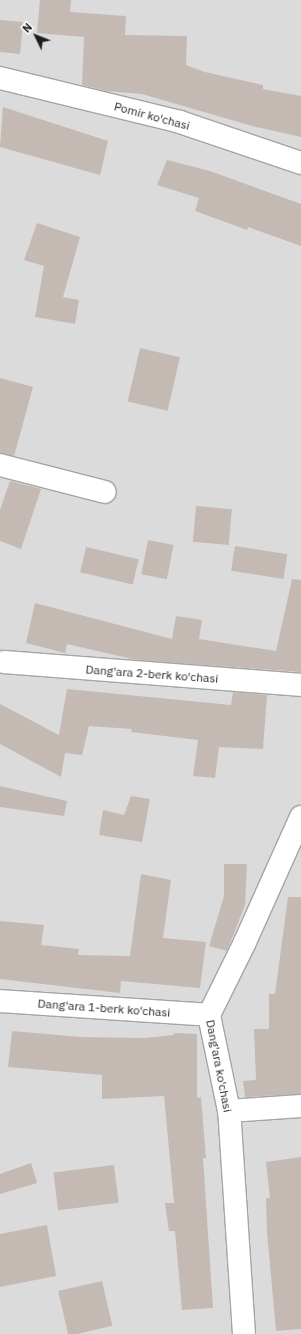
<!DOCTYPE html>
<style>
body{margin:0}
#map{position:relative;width:301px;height:1334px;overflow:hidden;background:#f0ebe4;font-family:"IBM Plex Sans",sans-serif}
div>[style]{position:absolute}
.residential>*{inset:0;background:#dcdbdb;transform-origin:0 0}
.building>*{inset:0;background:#c4bab3;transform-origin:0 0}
.roads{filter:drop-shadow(1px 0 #a5a5a5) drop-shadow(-1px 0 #a5a5a5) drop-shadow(0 1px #a5a5a5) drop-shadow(0 -1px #a5a5a5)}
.minor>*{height:22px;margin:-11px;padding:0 11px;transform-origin:11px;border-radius:11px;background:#fff}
span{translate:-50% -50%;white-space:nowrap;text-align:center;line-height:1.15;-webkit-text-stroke:3.5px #fff;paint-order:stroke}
.street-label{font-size:12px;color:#1e1e1e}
.north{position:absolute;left:16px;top:16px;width:40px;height:40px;-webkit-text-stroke:3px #fff;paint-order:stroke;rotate:313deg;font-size:11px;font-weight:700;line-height:16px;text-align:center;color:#1e1e1e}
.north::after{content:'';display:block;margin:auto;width:14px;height:18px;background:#1e1e1e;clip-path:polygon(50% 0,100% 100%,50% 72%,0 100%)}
</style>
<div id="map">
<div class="residential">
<div style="left:0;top:0;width:301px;height:1334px"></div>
</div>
<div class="building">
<div style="clip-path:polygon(40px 0,71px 0,70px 12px,126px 16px,125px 35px,187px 36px,186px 65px,205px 72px,263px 85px,263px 89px,301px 96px,301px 137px,252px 126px,142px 94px,106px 91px,82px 85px,84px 37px,37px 33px)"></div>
<div style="left:0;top:20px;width:23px;height:32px;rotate:5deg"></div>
<div style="clip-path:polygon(3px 107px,108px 141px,100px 175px,0 147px)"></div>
<div style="clip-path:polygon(167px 160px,210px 171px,301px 204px,301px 246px,248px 227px,247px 230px,195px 211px,199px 198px,157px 185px)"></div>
<div style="clip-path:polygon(37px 223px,80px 237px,63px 297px,79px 300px,75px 324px,35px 317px,44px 266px,24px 260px)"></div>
<div style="left:140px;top:348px;width:41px;height:55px;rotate:13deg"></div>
<div style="clip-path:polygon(0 378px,33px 387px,14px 456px,0 453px)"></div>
<div style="clip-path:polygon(10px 481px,41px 489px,21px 549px,0 541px,0 510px)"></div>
<div style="left:196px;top:506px;width:36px;height:36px;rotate:5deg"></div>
<div style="left:148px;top:540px;width:26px;height:35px;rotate:11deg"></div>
<div style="left:235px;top:546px;width:53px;height:25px;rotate:9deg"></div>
<div style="left:86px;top:547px;width:54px;height:26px;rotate:13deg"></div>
<div style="clip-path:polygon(292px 579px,301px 580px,301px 672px,137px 660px,67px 644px,65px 653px,26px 643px,35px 603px,172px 639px,176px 616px,202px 620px,199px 639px,276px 651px)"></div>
<div style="clip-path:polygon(67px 689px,231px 705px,233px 692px,267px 695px,263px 749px,219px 747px,215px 778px,193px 776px,198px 740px,131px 732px,132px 729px,89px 726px,82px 755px,65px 753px,61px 777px,0 744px,0 704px,59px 735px)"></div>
<div style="clip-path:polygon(0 786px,67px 801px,64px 816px,0 807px)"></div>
<div style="clip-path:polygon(131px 796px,150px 799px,142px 842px,99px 835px,103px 810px,124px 815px)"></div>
<div style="clip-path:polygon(224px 864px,247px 864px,245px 905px,227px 951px,209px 946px,224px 896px)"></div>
<div style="clip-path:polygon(141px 874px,171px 880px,163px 938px,206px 942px,200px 988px,121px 981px,120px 993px,0 979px,0 921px,44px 925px,41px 945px,79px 949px,78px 955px,130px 956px)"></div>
<div style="clip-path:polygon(288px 897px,301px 897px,301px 1094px,245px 1097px,243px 1081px,256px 1080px,254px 1029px,269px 1029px,269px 994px,275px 994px)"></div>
<div style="clip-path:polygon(12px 1031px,81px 1037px,145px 1038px,174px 1035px,174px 1033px,197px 1034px,197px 1098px,201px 1097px,206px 1158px,203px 1158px,213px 1308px,182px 1310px,175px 1231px,169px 1231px,165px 1203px,174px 1203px,164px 1096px,102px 1099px,102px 1075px,8px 1067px)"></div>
<div style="clip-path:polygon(301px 1157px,301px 1329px,276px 1331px,267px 1232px,266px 1198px,270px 1198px,266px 1162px)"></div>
<div style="clip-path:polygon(31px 1163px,37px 1183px,0 1194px,0 1174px)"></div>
<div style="left:114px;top:1165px;width:38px;height:61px;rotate:83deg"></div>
<div style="clip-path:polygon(47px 1225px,56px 1276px,0 1287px,0 1234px)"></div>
<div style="left:102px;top:1281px;width:46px;height:45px;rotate:77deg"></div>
</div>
<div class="roads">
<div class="minor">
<div style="left:0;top:78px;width:185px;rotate:13.7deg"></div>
<div style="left:180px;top:122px;width:128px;rotate:18.7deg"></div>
<div style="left:0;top:465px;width:108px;rotate:14.4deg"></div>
<div style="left:4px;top:662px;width:298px;rotate:4.4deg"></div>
<div style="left:0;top:1001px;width:209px;rotate:3.8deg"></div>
<div style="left:229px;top:1111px;width:72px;rotate:-4deg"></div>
<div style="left:244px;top:1334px;width:224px;rotate:-93.8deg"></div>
<div style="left:229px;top:1111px;width:98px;rotate:-101.8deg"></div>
<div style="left:209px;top:1015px;width:81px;rotate:-63.7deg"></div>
<div style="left:245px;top:942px;width:137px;rotate:-65.9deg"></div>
</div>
</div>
<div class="street-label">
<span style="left:152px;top:116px;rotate:15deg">Pomir ko'chasi</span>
<span style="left:152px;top:674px;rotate:4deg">Dang'ara 2-berk ko'chasi</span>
<span style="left:104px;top:1008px;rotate:4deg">Dang'ara 1-berk ko'chasi</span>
<span style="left:219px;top:1066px;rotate:79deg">Dang'ara ko'chasi</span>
</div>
<div class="north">N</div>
</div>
